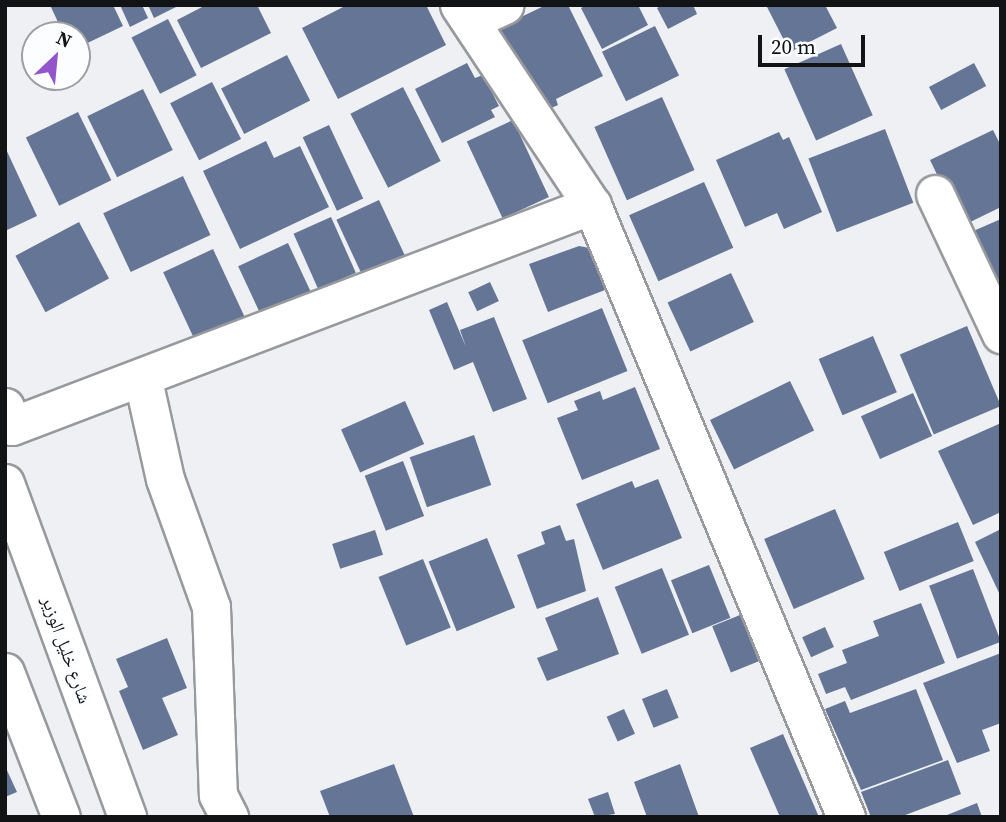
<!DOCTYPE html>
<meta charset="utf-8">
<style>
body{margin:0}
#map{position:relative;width:1006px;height:822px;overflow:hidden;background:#eef0f4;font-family:"Source Serif 4","Noto Naskh Arabic",serif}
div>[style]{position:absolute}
.building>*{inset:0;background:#657595;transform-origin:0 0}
.roads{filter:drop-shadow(2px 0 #97999d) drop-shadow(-2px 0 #97999d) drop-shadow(0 2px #97999d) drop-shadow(0 -2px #97999d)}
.minor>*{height:37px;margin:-18.5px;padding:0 18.5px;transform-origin:18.5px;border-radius:18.5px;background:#fff}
span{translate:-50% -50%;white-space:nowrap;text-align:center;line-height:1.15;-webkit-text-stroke:6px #fcfdff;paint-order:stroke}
.street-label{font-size:18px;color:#121314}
.frame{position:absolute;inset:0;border:7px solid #121314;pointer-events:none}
.north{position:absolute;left:21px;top:21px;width:70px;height:70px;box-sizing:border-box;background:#fcfdff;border:2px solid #9e9fa1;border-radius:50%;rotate:26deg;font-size:19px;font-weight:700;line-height:28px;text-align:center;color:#121314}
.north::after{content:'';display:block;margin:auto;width:24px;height:32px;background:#9255cb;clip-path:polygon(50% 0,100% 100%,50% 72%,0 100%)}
.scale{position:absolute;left:758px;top:35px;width:107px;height:32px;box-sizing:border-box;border:4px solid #121314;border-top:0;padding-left:9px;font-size:21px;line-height:24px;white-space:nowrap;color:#121314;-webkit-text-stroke:5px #fcfdff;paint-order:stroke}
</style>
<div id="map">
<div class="building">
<div style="clip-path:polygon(50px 5px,113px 5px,123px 26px,77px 48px,77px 35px,64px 35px)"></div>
<div style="clip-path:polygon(120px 5px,142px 5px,148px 18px,130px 27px)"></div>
<div style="clip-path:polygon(148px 5px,180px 5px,154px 18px)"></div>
<div style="clip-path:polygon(206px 5px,257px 5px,271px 33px,201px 68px,177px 20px)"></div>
<div style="clip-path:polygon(347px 5px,426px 5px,446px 45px,338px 99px,302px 28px)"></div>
<div style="clip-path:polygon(546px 5px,568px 5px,603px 76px,556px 99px,558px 105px,542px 112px,488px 33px)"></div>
<div style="clip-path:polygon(587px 5px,638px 5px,648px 25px,602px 49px,581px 8px)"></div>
<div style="clip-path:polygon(662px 5px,693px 5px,697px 14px,668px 29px,657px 8px)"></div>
<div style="clip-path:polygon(766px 5px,825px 5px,837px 28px,790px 52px)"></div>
<div style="left:168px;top:19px;width:63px;height:41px;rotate:63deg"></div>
<div style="left:655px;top:26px;width:55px;height:59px;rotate:64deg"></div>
<div style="left:841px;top:44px;width:78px;height:62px;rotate:66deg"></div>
<div style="left:287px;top:55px;width:51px;height:74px;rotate:63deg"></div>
<div style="clip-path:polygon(467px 63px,475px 78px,483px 75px,499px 106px,491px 110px,495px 117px,442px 143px,415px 89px)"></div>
<div style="left:974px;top:63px;width:26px;height:51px;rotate:62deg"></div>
<div style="left:212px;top:82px;width:64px;height:47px;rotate:63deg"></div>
<div style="left:403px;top:87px;width:83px;height:59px;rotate:63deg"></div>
<div style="left:143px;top:89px;width:68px;height:62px;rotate:64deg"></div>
<div style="left:662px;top:97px;width:80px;height:74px;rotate:66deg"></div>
<div style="left:78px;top:112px;width:76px;height:58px;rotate:64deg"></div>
<div style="left:513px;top:120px;width:85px;height:51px;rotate:65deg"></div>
<div style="left:329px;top:125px;width:81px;height:29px;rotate:65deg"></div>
<div style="left:885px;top:129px;width:79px;height:82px;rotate:69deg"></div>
<div style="clip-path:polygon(993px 130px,1001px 146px,1001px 207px,962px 226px,930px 160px)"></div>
<div style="clip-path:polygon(779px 132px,783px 140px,789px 137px,822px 212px,784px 229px,777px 213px,745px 227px,716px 160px)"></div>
<div style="clip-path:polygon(266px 141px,274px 158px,300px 146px,329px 207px,240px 249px,203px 171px)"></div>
<div style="clip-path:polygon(5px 147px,37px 216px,5px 231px)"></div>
<div style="left:183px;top:176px;width:65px;height:88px;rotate:65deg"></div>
<div style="left:704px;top:182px;width:72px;height:82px;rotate:66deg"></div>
<div style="left:379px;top:200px;width:67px;height:47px;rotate:65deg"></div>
<div style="left:331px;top:217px;width:61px;height:41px;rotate:66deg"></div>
<div style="clip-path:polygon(1001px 219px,1001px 283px,995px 285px,971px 232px)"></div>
<div style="left:79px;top:222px;width:64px;height:72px;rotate:62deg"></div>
<div style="left:288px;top:243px;width:70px;height:55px;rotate:65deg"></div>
<div style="clip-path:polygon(579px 246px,595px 249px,618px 285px,548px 312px,529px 264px)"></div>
<div style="left:213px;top:249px;width:88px;height:55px;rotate:65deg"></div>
<div style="left:731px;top:273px;width:54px;height:70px;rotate:65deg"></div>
<div style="left:490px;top:282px;width:21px;height:24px;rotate:65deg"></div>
<div style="clip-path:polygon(447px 302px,466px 347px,460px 330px,494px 317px,527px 399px,493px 412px,473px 362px,454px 370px,429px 310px)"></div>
<div style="left:602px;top:308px;width:68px;height:86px;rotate:68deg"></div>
<div style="left:967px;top:326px;width:87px;height:73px;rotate:67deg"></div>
<div style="left:873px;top:336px;width:61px;height:59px;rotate:67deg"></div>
<div style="left:790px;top:381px;width:55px;height:89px;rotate:64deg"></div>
<div style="clip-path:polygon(635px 387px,660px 449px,582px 480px,557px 418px,578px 410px,574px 401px,600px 391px,603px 400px)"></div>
<div style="left:913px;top:393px;width:47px;height:57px;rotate:66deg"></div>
<div style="left:405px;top:401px;width:47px;height:70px;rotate:66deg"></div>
<div style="clip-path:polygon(1001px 423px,1001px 512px,973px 525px,938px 451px)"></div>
<div style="left:474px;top:435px;width:53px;height:68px;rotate:71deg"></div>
<div style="left:403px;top:461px;width:59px;height:41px;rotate:69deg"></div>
<div style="clip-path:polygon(658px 479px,682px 538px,603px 570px,576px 504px,632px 481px,635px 488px)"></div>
<div style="left:835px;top:509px;width:76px;height:77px;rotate:67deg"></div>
<div style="left:958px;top:522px;width:42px;height:80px;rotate:68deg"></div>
<div style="clip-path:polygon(560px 525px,566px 541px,574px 539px,586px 591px,537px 609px,517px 555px,545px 544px,541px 532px)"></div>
<div style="clip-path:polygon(1001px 529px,1001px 597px,975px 542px)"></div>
<div style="left:375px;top:530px;width:26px;height:45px;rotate:72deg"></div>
<div style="left:487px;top:538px;width:75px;height:63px;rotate:68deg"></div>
<div style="left:423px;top:559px;width:74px;height:48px;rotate:68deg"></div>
<div style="left:709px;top:565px;width:57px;height:41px;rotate:68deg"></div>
<div style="left:662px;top:568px;width:72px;height:51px;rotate:68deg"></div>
<div style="left:973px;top:569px;width:78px;height:47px;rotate:69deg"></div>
<div style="clip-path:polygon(598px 597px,619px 654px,547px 681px,537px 658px,558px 650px,545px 618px)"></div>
<div style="clip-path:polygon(921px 603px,945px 663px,851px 700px,845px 687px,826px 694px,818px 674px,847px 663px,842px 650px,879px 636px,873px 621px)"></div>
<div style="left:740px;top:615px;width:50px;height:30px;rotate:68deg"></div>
<div style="left:825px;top:627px;width:22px;height:25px;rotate:66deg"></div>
<div style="clip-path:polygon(167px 638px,187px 688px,162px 698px,178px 735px,143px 750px,119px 691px,128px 687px,116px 659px)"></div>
<div style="clip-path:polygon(1001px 653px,1001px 723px,982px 730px,990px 751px,957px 763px,923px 683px)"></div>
<div style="left:667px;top:689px;width:31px;height:27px;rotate:68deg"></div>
<div style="clip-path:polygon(916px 689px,943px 760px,861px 790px,825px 709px,845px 701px,850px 713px)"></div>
<div style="left:624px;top:709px;width:27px;height:19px;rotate:66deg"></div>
<div style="clip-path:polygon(783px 734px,819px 817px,780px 817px,750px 748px)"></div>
<div style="clip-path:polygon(948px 760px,961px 794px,900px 817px,871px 817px,861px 792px)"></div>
<div style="clip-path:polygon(394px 764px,414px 817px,330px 817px,320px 791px)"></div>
<div style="clip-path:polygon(680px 764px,699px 817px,647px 817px,634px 782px)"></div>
<div style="clip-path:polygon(5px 766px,17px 792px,5px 797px)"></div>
<div style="clip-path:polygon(608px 792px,615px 814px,595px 817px,588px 799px)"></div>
<div style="clip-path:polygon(977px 803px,982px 817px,942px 817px)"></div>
</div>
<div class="roads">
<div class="minor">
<div style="left:459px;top:5px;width:240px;rotate:56.4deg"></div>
<div style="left:592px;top:205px;width:663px;rotate:67.46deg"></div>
<div style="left:470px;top:21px;width:38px;rotate:-25deg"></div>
<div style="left:935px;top:194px;width:155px;rotate:64.8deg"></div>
<div style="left:143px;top:380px;width:101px;rotate:77.5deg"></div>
<div style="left:165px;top:479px;width:136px;rotate:70.2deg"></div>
<div style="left:211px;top:607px;width:188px;rotate:87.9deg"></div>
<div style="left:218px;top:795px;width:25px;rotate:63deg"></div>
<div style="left:5px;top:407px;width:20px;rotate:70deg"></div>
<div style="left:12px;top:426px;width:621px;rotate:-20.86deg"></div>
<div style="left:5px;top:483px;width:356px;rotate:69.9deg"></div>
<div style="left:5px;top:672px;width:155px;rotate:68.9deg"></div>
</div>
</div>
<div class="street-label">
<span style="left:66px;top:650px;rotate:70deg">شارع خليل الوزير</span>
</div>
<div class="frame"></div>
<div class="north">N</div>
<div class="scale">20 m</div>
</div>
